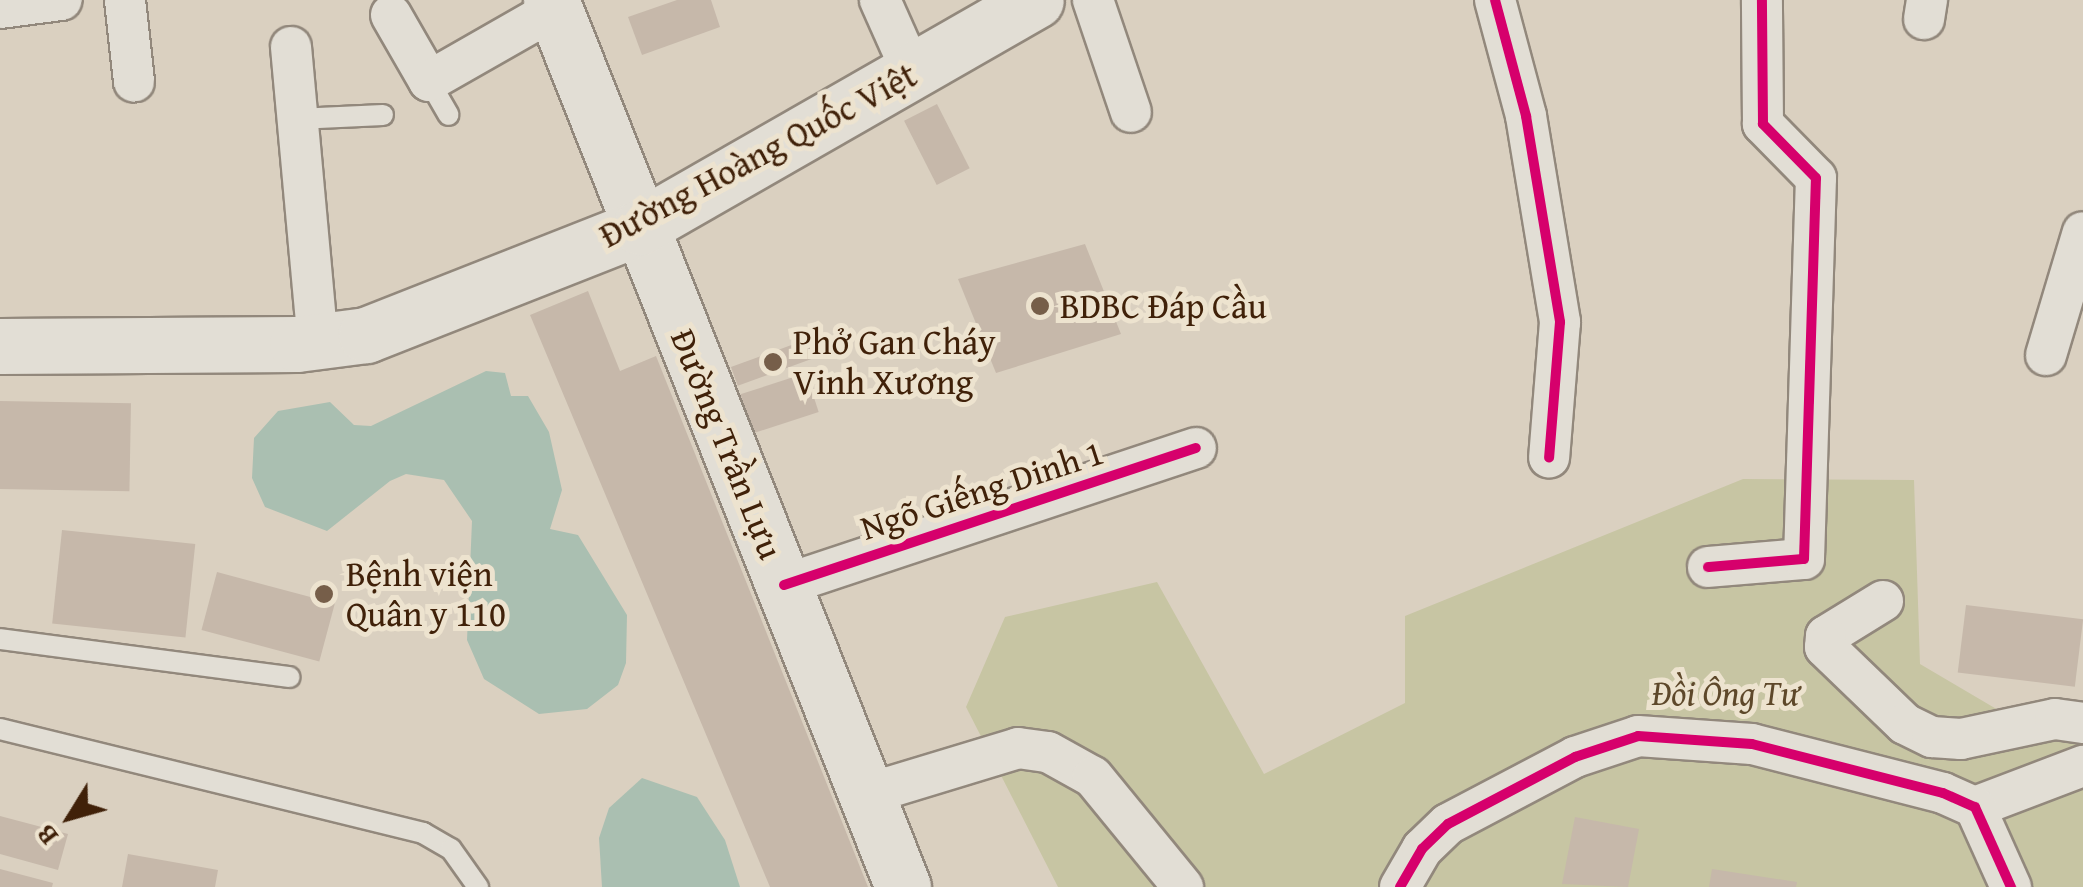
<!DOCTYPE html>
<meta charset="utf-8">
<style>
body{margin:0}
#map{position:relative;width:2083px;height:887px;overflow:hidden;background:#dad0c0;font-family:"Gentium Book Plus",serif}
div>[style]{position:absolute}
.green>*{inset:0;background:#c7c5a3}
.water>*{inset:0;background:#aabfb1}
.building>*{inset:0;background:#c6b8aa;transform-origin:0 0}
.roads{filter:drop-shadow(2px 0 #92887c) drop-shadow(-2px 0 #92887c) drop-shadow(0 2px #92887c) drop-shadow(0 -2px #92887c)}
.lane>*{height:20px;margin:-10px;padding:0 10px;transform-origin:10px;border-radius:10px;background:#e2ded5}
.street>*{height:40px;margin:-20px;padding:0 20px;transform-origin:20px;border-radius:20px;background:#e2ded5}
.secondary>*{height:55px;margin:-27.5px;padding:0 27.5px;transform-origin:27.5px;border-radius:27.5px;background:#e2ded5}
.cycleway>*{height:10px;margin:-5px;padding:0 5px;transform-origin:5px;border-radius:5px;background:#d6006c}
.dots>*{width:28px;height:28px;translate:-50% -50%;box-sizing:border-box;border:5px solid #ede3cf;border-radius:50%}
span{translate:-50% -50%;white-space:nowrap;text-align:center;line-height:1.15;-webkit-text-stroke:10px #ede3cf;paint-order:stroke}
.street-label{font-size:35px;color:#402109}
.poi-label{font-size:35px;color:#402109}
.left{translate:0 -50%;text-align:left}
.park-label{font-size:35px;color:#5e482a;font-style:italic}
.north{position:absolute;left:20px;top:767px;width:100px;height:100px;-webkit-text-stroke:8px #ede3cf;paint-order:stroke;rotate:233deg;font-size:28px;font-weight:700;line-height:40px;text-align:center;color:#402109}
.north::after{content:'';display:block;margin:auto;width:35px;height:45px;background:#402109;clip-path:polygon(50% 0,100% 100%,50% 72%,0 100%)}
</style>
<div id="map">
<div class="green">
<div style="clip-path:polygon(1743px 479px,1914px 480px,1920px 664px,2010px 717px,2083px 746px,2083px 887px,1058px 887px,966px 707px,1005px 617px,1157px 582px,1264px 774px,1405px 703px,1405px 616px)"></div>
</div>
<div class="water">
<div style="clip-path:polygon(486px 371px,505px 373px,511px 396px,528px 396px,549px 432px,562px 490px,550px 529px,578px 535px,627px 615px,626px 663px,618px 685px,587px 709px,539px 714px,484px 679px,467px 640px,472px 521px,444px 480px,406px 474px,390px 481px,327px 531px,265px 507px,252px 478px,254px 438px,278px 411px,330px 402px,354px 425px,371px 426px)"></div>
<div style="clip-path:polygon(642px 778px,697px 797px,725px 840px,740px 887px,602px 887px,599px 838px,609px 808px)"></div>
</div>
<div class="building">
<div style="clip-path:polygon(677px 0,711px 0,720px 27px,642px 55px,628px 17px)"></div>
<div style="left:937px;top:104px;width:72px;height:37px;rotate:63deg"></div>
<div style="clip-path:polygon(1085px 244px,1121px 334px,996px 373px,958px 279px)"></div>
<div style="clip-path:polygon(588px 291px,620px 371px,656px 356px,868px 887px,770px 887px,530px 315px)"></div>
<div style="left:808px;top:339px;width:20px;height:82px;rotate:70deg"></div>
<div style="left:806px;top:373px;width:41px;height:69px;rotate:72deg"></div>
<div style="left:0;top:401px;width:131px;height:88px;rotate:1deg"></div>
<div style="left:62px;top:530px;width:134px;height:94px;rotate:6deg"></div>
<div style="left:217px;top:572px;width:122px;height:60px;rotate:15deg"></div>
<div style="left:1966px;top:605px;width:118px;height:68px;rotate:7deg"></div>
<div style="clip-path:polygon(0 816px,68px 834px,58px 870px,0 854px)"></div>
<div style="clip-path:polygon(1575px 817px,1639px 829px,1628px 887px,1562px 884px)"></div>
<div style="clip-path:polygon(128px 854px,218px 870px,215px 887px,122px 887px)"></div>
<div style="clip-path:polygon(0 869px,53px 883px,52px 887px,0 887px)"></div>
<div style="clip-path:polygon(1712px 869px,1797px 882px,1796px 887px,1709px 887px)"></div>
</div>
<div class="roads">
<div class="lane">
<div style="left:429px;top:81px;width:39px;rotate:60deg"></div>
<div style="left:297px;top:119px;width:86px;rotate:-2.7deg"></div>
<div style="left:0;top:639px;width:292px;rotate:7.5deg"></div>
<div style="left:0;top:729px;width:436px;rotate:13.8deg"></div>
<div style="left:423px;top:833px;width:32px;rotate:30deg"></div>
<div style="left:451px;top:849px;width:47px;rotate:54.6deg"></div>
</div>
<div class="street">
<div style="left:125px;top:0;width:82px;rotate:83.7deg"></div>
<div style="left:880px;top:0;width:79px;rotate:66deg"></div>
<div style="left:1093px;top:0;width:118px;rotate:71.3deg"></div>
<div style="left:1495px;top:0;width:120px;rotate:75deg"></div>
<div style="left:1526px;top:116px;width:209px;rotate:80.6deg"></div>
<div style="left:1560px;top:322px;width:136px;rotate:94.6deg"></div>
<div style="left:0;top:8px;width:62px;rotate:-7.5deg"></div>
<div style="left:391px;top:15px;width:76px;rotate:60.1deg"></div>
<div style="left:429px;top:81px;width:145px;rotate:-29.7deg"></div>
<div style="left:1924px;top:19px;width:19px;rotate:-81deg"></div>
<div style="left:291px;top:47px;width:297px;rotate:84.8deg"></div>
<div style="left:2046px;top:355px;width:128px;rotate:-73.3deg"></div>
<div style="left:1708px;top:567px;width:96px;rotate:-4.8deg"></div>
<div style="left:1804px;top:559px;width:381px;rotate:-88.2deg"></div>
<div style="left:1816px;top:178px;width:76px;rotate:-134.5deg"></div>
<div style="left:1763px;top:124px;width:124px;rotate:-90.5deg"></div>
<div style="left:784px;top:585px;width:434px;rotate:-18.4deg"></div>
<div style="left:1883px;top:601px;width:67px;rotate:148.4deg"></div>
<div style="left:1826px;top:636px;width:11px;rotate:95deg"></div>
<div style="left:1825px;top:647px;width:111px;rotate:43.9deg"></div>
<div style="left:1905px;top:724px;width:30px;rotate:26deg"></div>
<div style="left:1932px;top:737px;width:29px;rotate:4deg"></div>
<div style="left:1961px;top:739px;width:96px;rotate:-12deg"></div>
<div style="left:2055px;top:719px;width:28px;rotate:8deg"></div>
<div style="left:867px;top:794px;width:158px;rotate:-16.9deg"></div>
<div style="left:1018px;top:748px;width:30px;rotate:8deg"></div>
<div style="left:1048px;top:752px;width:51px;rotate:29.1deg"></div>
<div style="left:1093px;top:777px;width:142px;rotate:50.7deg"></div>
<div style="left:1975px;top:807px;width:116px;rotate:-20.8deg"></div>
<div style="left:1400px;top:887px;width:44px;rotate:-59.9deg"></div>
<div style="left:1422px;top:849px;width:36px;rotate:-44deg"></div>
<div style="left:1448px;top:824px;width:144px;rotate:-27.8deg"></div>
<div style="left:1575px;top:757px;width:66px;rotate:-18.4deg"></div>
<div style="left:1638px;top:736px;width:114px;rotate:4deg"></div>
<div style="left:1752px;top:744px;width:197px;rotate:14.4deg"></div>
<div style="left:1943px;top:793px;width:35px;rotate:24deg"></div>
<div style="left:1975px;top:807px;width:88px;rotate:65.8deg"></div>
</div>
<div class="secondary">
<div style="left:551px;top:0;width:954px;rotate:68.35deg"></div>
<div style="left:0;top:346px;width:297px;rotate:-0.4deg"></div>
<div style="left:297px;top:344px;width:70px;rotate:-7.4deg"></div>
<div style="left:366px;top:335px;width:295px;rotate:-21.5deg"></div>
<div style="left:640px;top:227px;width:456px;rotate:-29.8deg"></div>
</div>
</div>
<div class="cycleway">
<div style="left:1495px;top:0;width:120px;rotate:75deg"></div>
<div style="left:1526px;top:116px;width:209px;rotate:80.6deg"></div>
<div style="left:1560px;top:322px;width:136px;rotate:94.6deg"></div>
<div style="left:1708px;top:567px;width:96px;rotate:-4.8deg"></div>
<div style="left:1804px;top:559px;width:381px;rotate:-88.2deg"></div>
<div style="left:1816px;top:178px;width:76px;rotate:-134.5deg"></div>
<div style="left:1763px;top:124px;width:124px;rotate:-90.5deg"></div>
<div style="left:784px;top:585px;width:434px;rotate:-18.4deg"></div>
<div style="left:1400px;top:887px;width:44px;rotate:-59.9deg"></div>
<div style="left:1422px;top:849px;width:36px;rotate:-44deg"></div>
<div style="left:1448px;top:824px;width:144px;rotate:-27.8deg"></div>
<div style="left:1575px;top:757px;width:66px;rotate:-18.4deg"></div>
<div style="left:1638px;top:736px;width:114px;rotate:4deg"></div>
<div style="left:1752px;top:744px;width:197px;rotate:14.4deg"></div>
<div style="left:1943px;top:793px;width:35px;rotate:24deg"></div>
<div style="left:1975px;top:807px;width:88px;rotate:65.8deg"></div>
</div>
<div class="dots">
<div style="left:1040px;top:306px;background:#765e49"></div>
<div style="left:773px;top:362px;background:#765e49"></div>
<div style="left:324px;top:594px;background:#765e49"></div>
</div>
<div class="street-label">
<span style="left:758px;top:155px;rotate:-28deg">Đường Hoàng Quốc Việt</span>
<span style="left:727px;top:444px;rotate:68deg">Đường Trần Lựu</span>
<span style="left:982px;top:490px;rotate:-18deg">Ngõ Giếng Dinh 1</span>
</div>
<div class="poi-label">
<span class="left" style="left:1060px;top:306px">BDBC Đáp Cầu</span>
<span class="left" style="left:793px;top:362px">Phở Gan Cháy<br>Vinh Xương</span>
<span class="left" style="left:346px;top:594px">Bệnh viện<br>Quân y 110</span>
</div>
<div class="park-label">
<span style="left:1726px;top:693px">Đồi Ông Tư</span>
</div>
<div class="north">B</div>
</div>
